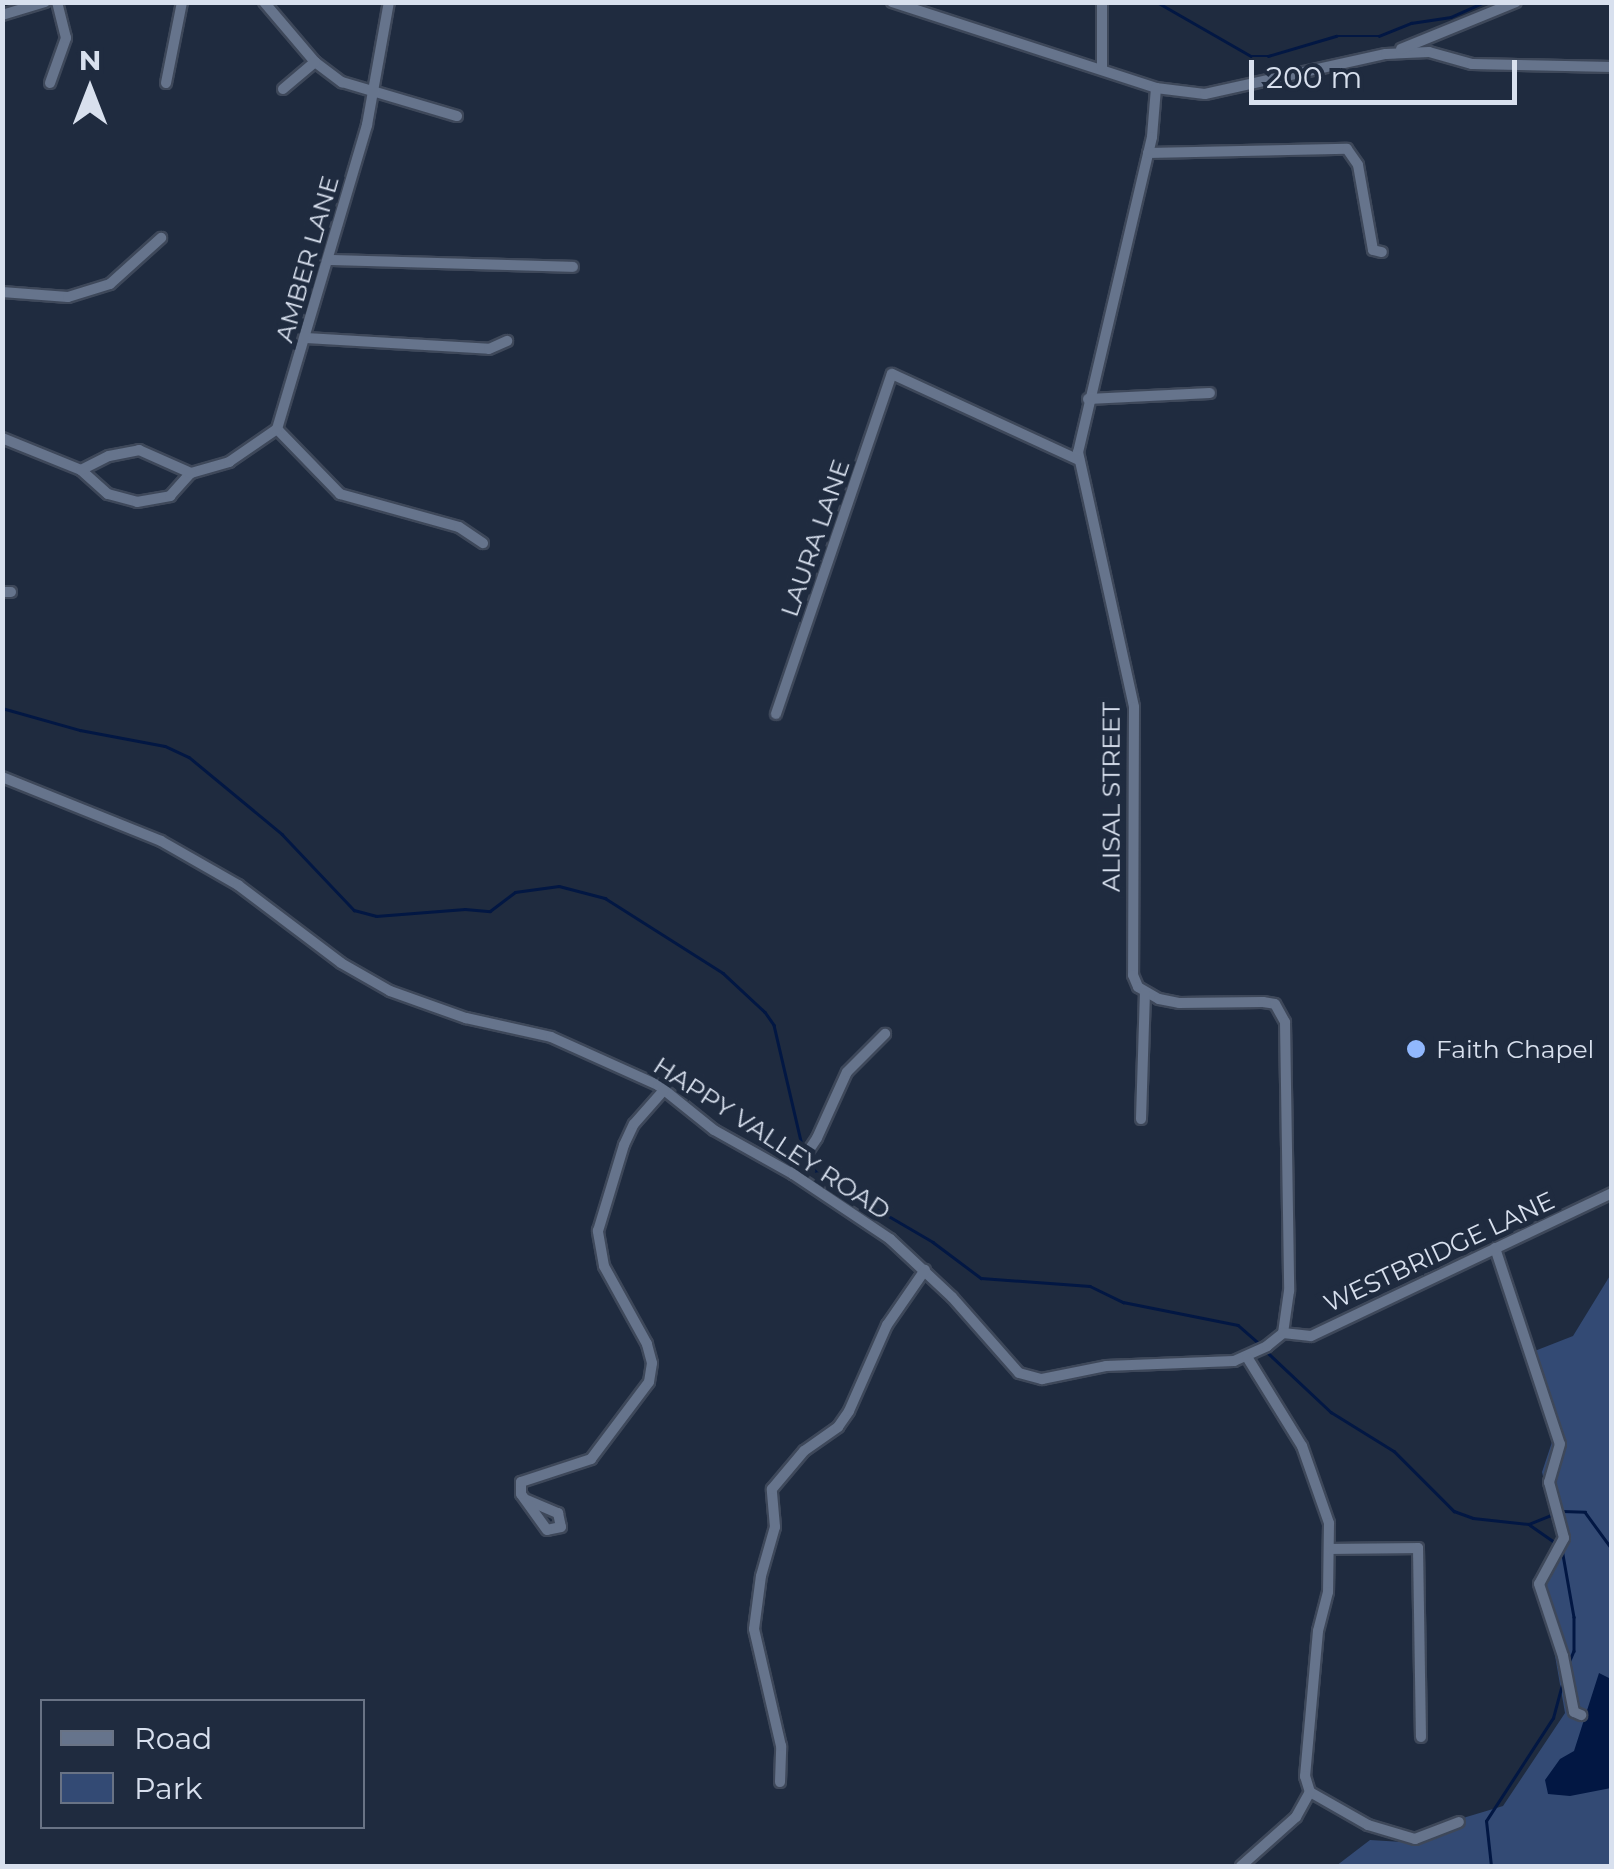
<!DOCTYPE html>
<style>
body{margin:0}
#map{position:relative;width:1614px;height:1869px;overflow:hidden;background:#1f2b3f;font-family:Montserrat,sans-serif}
div>[style]{position:absolute}
.green>*{inset:0;background:#334a74}
.water>*{inset:0;background:#021743}
.stream>*{height:2.5px;margin:-1.25px;padding:0 1.25px;transform-origin:1.25px;border-radius:1.25px;background:#021743}
.roads{filter:drop-shadow(2px 0 #3e485a) drop-shadow(-2px 0 #3e485a) drop-shadow(0 2px #3e485a) drop-shadow(0 -2px #3e485a)}
.minor>*{height:10px;margin:-5px;padding:0 5px;transform-origin:5px;border-radius:5px;background:#66748c}
.dots>*{width:28px;height:28px;translate:-50% -50%;box-sizing:border-box;border:5px solid #1f2b3f;border-radius:50%}
span{translate:-50% -50%;white-space:nowrap;text-align:center;line-height:1.15;-webkit-text-stroke:10px #1f2b3f;paint-order:stroke}
.street-label{font-size:25px;color:#d8e0ee}
.poi-label{font-size:25px;color:#d8e0ee}
.left{translate:0 -50%;text-align:left}
.frame{position:absolute;inset:0;border:5px solid #d8e0ee;pointer-events:none}
.legend{position:absolute;left:40px;top:1699px;width:325px;height:130px;box-sizing:border-box;background:#1f2b3f;border:2px solid #697385;margin:0;padding:12px 18px;list-style:none;font-size:30px;color:#d8e0ee}
.legend li{display:flex;align-items:center;gap:20px;height:50px}
.legend b{width:50px;border:2px solid #697385}
.north{position:absolute;left:40px;top:40px;width:100px;height:100px;-webkit-text-stroke:8px #1f2b3f;paint-order:stroke;rotate:0deg;font-size:28px;font-weight:700;line-height:40px;text-align:center;color:#d8e0ee}
.north::after{content:'';display:block;margin:auto;width:35px;height:45px;background:#d8e0ee;clip-path:polygon(50% 0,100% 100%,50% 72%,0 100%)}
.scale{position:absolute;left:1249px;top:60px;width:268px;height:45px;box-sizing:border-box;border:5px solid #d8e0ee;border-top:0;padding-left:12px;font-size:30px;line-height:35px;white-space:nowrap;color:#d8e0ee;-webkit-text-stroke:8px #1f2b3f;paint-order:stroke}
</style>
<div id="map">
<div class="green">
<div style="clip-path:polygon(1611px 1274px,1611px 1866px,1336px 1866px,1370px 1840px,1419px 1843px,1453px 1821px,1503px 1806px,1565px 1713px,1551px 1633px,1532px 1585px,1557px 1538px,1542px 1472px,1552px 1442px,1527px 1354px,1573px 1336px)"></div>
</div>
<div class="water">
<div style="clip-path:polygon(1599px 1673px,1611px 1679px,1611px 1788px,1570px 1796px,1548px 1794px,1545px 1780px,1560px 1759px,1574px 1751px)"></div>
</div>
<div class="stream">
<div style="left:1157px;top:2px;width:108px;rotate:29.9deg"></div>
<div style="left:1251px;top:56px;width:17px"></div>
<div style="left:1268px;top:56px;width:71px;rotate:-16.4deg"></div>
<div style="left:1336px;top:36px;width:43px"></div>
<div style="left:1379px;top:36px;width:35px;rotate:-22deg"></div>
<div style="left:1411px;top:23px;width:40px;rotate:-8.5deg"></div>
<div style="left:1451px;top:17px;width:37px;rotate:-24deg"></div>
<div style="left:2px;top:708px;width:81px;rotate:15.8deg"></div>
<div style="left:80px;top:730px;width:86px;rotate:10.7deg"></div>
<div style="left:165px;top:746px;width:26px;rotate:25deg"></div>
<div style="left:189px;top:757px;width:121px;rotate:39.6deg"></div>
<div style="left:282px;top:834px;width:105px;rotate:46.5deg"></div>
<div style="left:354px;top:910px;width:23px;rotate:15deg"></div>
<div style="left:376px;top:916px;width:89px;rotate:-4.5deg"></div>
<div style="left:465px;top:909px;width:25px;rotate:5deg"></div>
<div style="left:490px;top:911px;width:31px;rotate:-37deg"></div>
<div style="left:515px;top:892px;width:44px;rotate:-7.8deg"></div>
<div style="left:559px;top:886px;width:48px;rotate:14.6deg"></div>
<div style="left:605px;top:898px;width:140px;rotate:32.4deg"></div>
<div style="left:723px;top:973px;width:57px;rotate:42.9deg"></div>
<div style="left:765px;top:1012px;width:16px;rotate:55deg"></div>
<div style="left:774px;top:1025px;width:128px;rotate:76.9deg"></div>
<div style="left:808px;top:1157px;width:16px;rotate:63deg"></div>
<div style="left:815px;top:1171px;width:15px;rotate:37deg"></div>
<div style="left:827px;top:1180px;width:123px;rotate:30.3deg"></div>
<div style="left:933px;top:1242px;width:60px;rotate:36.9deg"></div>
<div style="left:981px;top:1278px;width:109px;rotate:4.2deg"></div>
<div style="left:1090px;top:1286px;width:37px;rotate:26deg"></div>
<div style="left:1123px;top:1302px;width:117px;rotate:11.3deg"></div>
<div style="left:1238px;top:1325px;width:32px;rotate:41deg"></div>
<div style="left:1267px;top:1352px;width:88px;rotate:43.2deg"></div>
<div style="left:1331px;top:1412px;width:74px;rotate:31.8deg"></div>
<div style="left:1394px;top:1451px;width:85px;rotate:45deg"></div>
<div style="left:1454px;top:1511px;width:20px;rotate:20deg"></div>
<div style="left:1473px;top:1518px;width:56px;rotate:6.1deg"></div>
<div style="left:1529px;top:1524px;width:27px;rotate:-22deg"></div>
<div style="left:1562px;top:1511px;width:23px;rotate:2deg"></div>
<div style="left:1585px;top:1512px;width:46px;rotate:53.9deg"></div>
<div style="left:1530px;top:1525px;width:32px;rotate:35deg"></div>
<div style="left:1562px;top:1549px;width:69px;rotate:80deg"></div>
<div style="left:1574px;top:1617px;width:34px;rotate:90deg"></div>
<div style="left:1574px;top:1651px;width:13px;rotate:113deg"></div>
<div style="left:1491px;top:1866px;width:45px;rotate:-96.3deg"></div>
<div style="left:1486px;top:1821px;width:123px;rotate:-57deg"></div>
<div style="left:1553px;top:1718px;width:39px;rotate:-75deg"></div>
</div>
<div class="roads">
<div class="minor">
<div style="left:264px;top:2px;width:79px;rotate:49.6deg"></div>
<div style="left:315px;top:62px;width:34px;rotate:37deg"></div>
<div style="left:342px;top:82px;width:120px;rotate:16.5deg"></div>
<div style="left:892px;top:2px;width:278px;rotate:18deg"></div>
<div style="left:1156px;top:88px;width:49px;rotate:7deg"></div>
<div style="left:1205px;top:94px;width:185px;rotate:-12.5deg"></div>
<div style="left:1386px;top:54px;width:43px;rotate:-2.7deg"></div>
<div style="left:1429px;top:52px;width:45px;rotate:15.6deg"></div>
<div style="left:1472px;top:64px;width:140px;rotate:1.2deg"></div>
<div style="left:2px;top:15px;width:45px;rotate:-16.8deg"></div>
<div style="left:1401px;top:49px;width:124px;rotate:-22.2deg"></div>
<div style="left:1102px;top:68px;width:66px;rotate:-90deg"></div>
<div style="left:50px;top:83px;width:48px;rotate:-70.4deg"></div>
<div style="left:66px;top:38px;width:37px;rotate:-104deg"></div>
<div style="left:166px;top:83px;width:83px;rotate:-78.8deg"></div>
<div style="left:1156px;top:88px;width:49px;rotate:94.7deg"></div>
<div style="left:1152px;top:137px;width:324px;rotate:103.2deg"></div>
<div style="left:1078px;top:452px;width:261px;rotate:77.6deg"></div>
<div style="left:1134px;top:707px;width:268px;rotate:90.2deg"></div>
<div style="left:1133px;top:975px;width:13px;rotate:67deg"></div>
<div style="left:1138px;top:987px;width:24px;rotate:30deg"></div>
<div style="left:1159px;top:999px;width:20px;rotate:11deg"></div>
<div style="left:1179px;top:1003px;width:84px;rotate:-0.7deg"></div>
<div style="left:1263px;top:1002px;width:12px;rotate:9deg"></div>
<div style="left:1275px;top:1004px;width:21px;rotate:61deg"></div>
<div style="left:1285px;top:1022px;width:269px;rotate:89.1deg"></div>
<div style="left:1289px;top:1291px;width:42px;rotate:98.1deg"></div>
<div style="left:283px;top:89px;width:42px;rotate:-40.2deg"></div>
<div style="left:1148px;top:153px;width:199px;rotate:-1.2deg"></div>
<div style="left:1347px;top:149px;width:19px;rotate:55deg"></div>
<div style="left:1358px;top:165px;width:86px;rotate:80deg"></div>
<div style="left:1373px;top:250px;width:9px;rotate:13deg"></div>
<div style="left:328px;top:260px;width:245px;rotate:1.6deg"></div>
<div style="left:2px;top:292px;width:66px;rotate:4.3deg"></div>
<div style="left:68px;top:297px;width:44px;rotate:-17.2deg"></div>
<div style="left:110px;top:284px;width:69px;rotate:-42deg"></div>
<div style="left:306px;top:338px;width:183px;rotate:3.4deg"></div>
<div style="left:489px;top:349px;width:20px;rotate:-24deg"></div>
<div style="left:1088px;top:399px;width:122px;rotate:-2.8deg"></div>
<div style="left:277px;top:429px;width:91px;rotate:45.9deg"></div>
<div style="left:340px;top:494px;width:123px;rotate:15.5deg"></div>
<div style="left:459px;top:527px;width:29px;rotate:34deg"></div>
<div style="left:2px;top:438px;width:85px;rotate:22.1deg"></div>
<div style="left:81px;top:470px;width:36px;rotate:42deg"></div>
<div style="left:108px;top:494px;width:30px;rotate:15deg"></div>
<div style="left:137px;top:502px;width:34px;rotate:-10deg"></div>
<div style="left:170px;top:496px;width:31px;rotate:-48deg"></div>
<div style="left:191px;top:473px;width:40px;rotate:-16deg"></div>
<div style="left:229px;top:462px;width:58px;rotate:-34.5deg"></div>
<div style="left:277px;top:429px;width:317px;rotate:-73.5deg"></div>
<div style="left:367px;top:125px;width:125px;rotate:-79.9deg"></div>
<div style="left:81px;top:470px;width:31px;rotate:-27deg"></div>
<div style="left:109px;top:456px;width:31px;rotate:-11deg"></div>
<div style="left:139px;top:450px;width:57px;rotate:23.9deg"></div>
<div style="left:2px;top:592px;width:9px"></div>
<div style="left:776px;top:714px;width:359px;rotate:-71.2deg"></div>
<div style="left:892px;top:374px;width:206px;rotate:24.7deg"></div>
<div style="left:2px;top:777px;width:171px;rotate:21.9deg"></div>
<div style="left:161px;top:841px;width:89px;rotate:29.7deg"></div>
<div style="left:238px;top:885px;width:129px;rotate:37.1deg"></div>
<div style="left:341px;top:963px;width:56px;rotate:29.7deg"></div>
<div style="left:390px;top:991px;width:81px;rotate:19.6deg"></div>
<div style="left:466px;top:1018px;width:87px;rotate:12.6deg"></div>
<div style="left:551px;top:1037px;width:117px;rotate:24.2deg"></div>
<div style="left:658px;top:1085px;width:72px;rotate:38.8deg"></div>
<div style="left:714px;top:1130px;width:90px;rotate:29.1deg"></div>
<div style="left:793px;top:1174px;width:117px;rotate:33.8deg"></div>
<div style="left:890px;top:1239px;width:85px;rotate:43.1deg"></div>
<div style="left:952px;top:1297px;width:101px;rotate:48.6deg"></div>
<div style="left:1019px;top:1373px;width:24px;rotate:15deg"></div>
<div style="left:1042px;top:1379px;width:65px;rotate:-11.5deg"></div>
<div style="left:1106px;top:1366px;width:128px;rotate:-2.2deg"></div>
<div style="left:1234px;top:1361px;width:36px;rotate:-24deg"></div>
<div style="left:1267px;top:1346px;width:21px;rotate:-39deg"></div>
<div style="left:1141px;top:1119px;width:126px;rotate:-88.2deg"></div>
<div style="left:793px;top:1174px;width:43px;rotate:-56.3deg"></div>
<div style="left:817px;top:1138px;width:72px;rotate:-65.6deg"></div>
<div style="left:847px;top:1072px;width:54px;rotate:-45deg"></div>
<div style="left:1495px;top:1248px;width:206px;rotate:71.7deg"></div>
<div style="left:1560px;top:1444px;width:40px;rotate:106deg"></div>
<div style="left:1549px;top:1482px;width:58px;rotate:75deg"></div>
<div style="left:1564px;top:1538px;width:52px;rotate:118.5deg"></div>
<div style="left:1539px;top:1584px;width:76px;rotate:71.6deg"></div>
<div style="left:1563px;top:1656px;width:57px;rotate:78.9deg"></div>
<div style="left:1574px;top:1712px;width:8px;rotate:23deg"></div>
<div style="left:1283px;top:1333px;width:28px;rotate:6deg"></div>
<div style="left:1311px;top:1336px;width:333px;rotate:-25.4deg"></div>
<div style="left:1247px;top:1357px;width:105px;rotate:58.3deg"></div>
<div style="left:1302px;top:1446px;width:82px;rotate:70.7deg"></div>
<div style="left:1329px;top:1523px;width:69px;rotate:90.8deg"></div>
<div style="left:1328px;top:1592px;width:40px;rotate:104.4deg"></div>
<div style="left:1318px;top:1631px;width:146px;rotate:95.1deg"></div>
<div style="left:1305px;top:1776px;width:17px;rotate:73deg"></div>
<div style="left:1310px;top:1792px;width:67px;rotate:29.6deg"></div>
<div style="left:1368px;top:1825px;width:49px;rotate:16.6deg"></div>
<div style="left:1415px;top:1839px;width:47px;rotate:-21.1deg"></div>
<div style="left:527px;top:1500px;width:34px;rotate:23deg"></div>
<div style="left:558px;top:1513px;width:14px;rotate:78deg"></div>
<div style="left:561px;top:1527px;width:14px;rotate:168deg"></div>
<div style="left:547px;top:1530px;width:44px;rotate:-125.8deg"></div>
<div style="left:521px;top:1494px;width:12px;rotate:-90deg"></div>
<div style="left:521px;top:1482px;width:74px;rotate:-18.2deg"></div>
<div style="left:591px;top:1459px;width:96px;rotate:-53deg"></div>
<div style="left:649px;top:1382px;width:19px;rotate:-81deg"></div>
<div style="left:652px;top:1363px;width:20px;rotate:-105deg"></div>
<div style="left:647px;top:1344px;width:89px;rotate:-118.9deg"></div>
<div style="left:604px;top:1266px;width:36px;rotate:-100deg"></div>
<div style="left:598px;top:1231px;width:90px;rotate:-73.2deg"></div>
<div style="left:624px;top:1145px;width:23px;rotate:-65deg"></div>
<div style="left:634px;top:1124px;width:45px;rotate:-48.6deg"></div>
<div style="left:1331px;top:1549px;width:87px;rotate:-0.7deg"></div>
<div style="left:1418px;top:1548px;width:189px;rotate:89.1deg"></div>
<div style="left:780px;top:1782px;width:36px;rotate:-88deg"></div>
<div style="left:781px;top:1746px;width:120px;rotate:-103deg"></div>
<div style="left:754px;top:1629px;width:53px;rotate:-82.5deg"></div>
<div style="left:761px;top:1576px;width:51px;rotate:-74.1deg"></div>
<div style="left:775px;top:1527px;width:38px;rotate:-95deg"></div>
<div style="left:772px;top:1489px;width:50px;rotate:-49.9deg"></div>
<div style="left:804px;top:1451px;width:42px;rotate:-35.2deg"></div>
<div style="left:838px;top:1427px;width:19px;rotate:-55deg"></div>
<div style="left:849px;top:1411px;width:94px;rotate:-66.2deg"></div>
<div style="left:887px;top:1325px;width:67px;rotate:-55.4deg"></div>
<div style="left:1241px;top:1866px;width:74px;rotate:-41.7deg"></div>
<div style="left:1296px;top:1817px;width:29px;rotate:-61deg"></div>
</div>
</div>
<div class="dots">
<div style="left:1416px;top:1049px;background:#91b8fd"></div>
</div>
<div class="street-label">
<span style="left:307px;top:259px;rotate:-74deg">AMBER LANE</span>
<span style="left:815px;top:538px;rotate:-71deg">LAURA LANE</span>
<span style="left:1111px;top:797px;rotate:-90deg">ALISAL STREET</span>
<span style="left:772px;top:1138px;rotate:33deg">HAPPY VALLEY ROAD</span>
<span style="left:1439px;top:1252px;rotate:-25deg">WESTBRIDGE LANE</span>
</div>
<div class="poi-label">
<span class="left" style="left:1436px;top:1049px">Faith Chapel</span>
</div>
<div class="frame"></div>
<ul class="legend">
<li><b style="height:12px;background:#66748c"></b>Road</li>
<li><b style="height:28px;background:#334a74"></b>Park</li>
</ul>
<div class="north">N</div>
<div class="scale">200 m</div>
</div>
